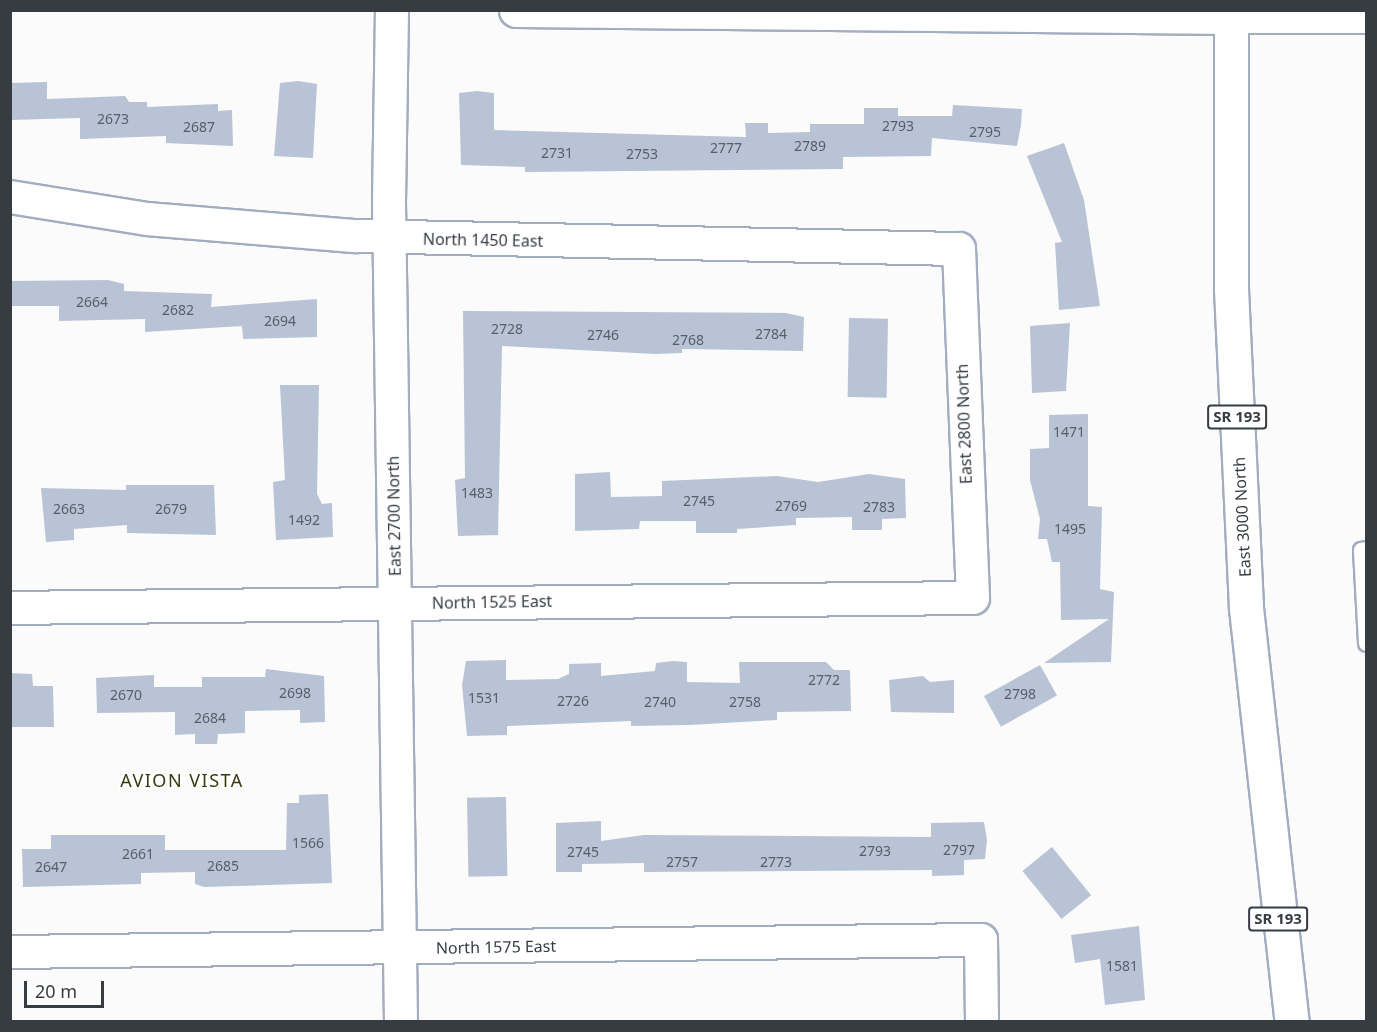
<!DOCTYPE html>
<style>
body{margin:0}
#map{position:relative;width:1377px;height:1032px;overflow:hidden;background:#fbfbfb;font-family:"Noto Sans",sans-serif}
div>[style]{position:absolute}
.building>*{inset:0;background:#b8c3d6;transform-origin:0 0}
.roads{filter:drop-shadow(2px 0 #a2adbf) drop-shadow(-2px 0 #a2adbf) drop-shadow(0 2px #a2adbf) drop-shadow(0 -2px #a2adbf)}
.lane>*{height:15px;margin:-7.5px;padding:0 7.5px;transform-origin:7.5px;border-radius:7.5px;background:#fff}
.street>*{height:32px;margin:-16px;padding:0 16px;transform-origin:16px;border-radius:16px;background:#fff}
.secondary>*{height:33px;margin:-16.5px;padding:0 16.5px;transform-origin:16.5px;border-radius:16.5px;background:#fff}
.primary>*{height:33px;margin:-16.5px;padding:0 16.5px;transform-origin:16.5px;border-radius:16.5px;background:#fff}
span{translate:-50% -50%;white-space:nowrap;text-align:center;line-height:1.15;-webkit-text-stroke:5px #fff;paint-order:stroke}
.number-label{font-size:14px;color:#575e68}
.number-label span{-webkit-text-stroke-width:0}
.shield-label span{padding:2px 4px;background:#fff;border:2px solid;border-radius:4px;-webkit-text-stroke-width:0}
.shield-label{font-size:15px;color:#373c43;font-weight:700}
.street-label{font-size:16px;color:#373c43}
.neighbourhood-label{font-size:18px;color:#393b12;letter-spacing:1.5px}
.frame{position:absolute;inset:0;border:12px solid #373c43;pointer-events:none}
.scale{position:absolute;left:24px;top:981px;width:80px;height:27px;box-sizing:border-box;border:3px solid #373c43;border-top:0;padding-left:8px;font-size:18px;line-height:21px;white-space:nowrap;color:#373c43;-webkit-text-stroke:4px #fff;paint-order:stroke}
</style>
<div id="map">
<div class="building">
<div style="clip-path:polygon(298px 81px,317px 84px,313px 158px,274px 156px,280px 83px)"></div>
<div style="clip-path:polygon(47px 82px,47px 99px,125px 96px,129px 102px,147px 102px,147px 107px,218px 104px,218px 111px,232px 110px,233px 146px,166px 143px,166px 136px,80px 139px,80px 118px,10px 120px,10px 83px)"></div>
<div style="clip-path:polygon(477px 91px,494px 93px,494px 130px,746px 137px,745px 123px,768px 123px,768px 133px,810px 132px,810px 124px,864px 124px,864px 108px,898px 108px,898px 116px,952px 116px,953px 105px,1022px 109px,1021px 125px,1017px 146px,932px 138px,931px 156px,843px 157px,843px 169px,525px 172px,525px 167px,461px 165px,459px 93px)"></div>
<div style="clip-path:polygon(1064px 143px,1084px 200px,1100px 306px,1059px 310px,1055px 243px,1062px 242px,1027px 156px)"></div>
<div style="clip-path:polygon(108px 280px,124px 284px,124px 291px,212px 294px,211px 307px,317px 299px,317px 337px,243px 339px,242px 326px,145px 332px,145px 319px,59px 321px,59px 306px,10px 306px,10px 281px)"></div>
<div style="clip-path:polygon(463px 311px,786px 313px,804px 317px,803px 351px,682px 349px,682px 353px,655px 354px,502px 346px,498px 535px,458px 536px,455px 480px,465px 478px)"></div>
<div style="left:849px;top:318px;width:39px;height:79px;rotate:1deg"></div>
<div style="clip-path:polygon(1070px 323px,1066px 391px,1032px 393px,1030px 326px)"></div>
<div style="clip-path:polygon(280px 385px,319px 385px,317px 494px,322px 504px,332px 503px,333px 537px,276px 540px,273px 482px,285px 480px)"></div>
<div style="clip-path:polygon(1088px 414px,1088px 506px,1102px 507px,1100px 589px,1114px 592px,1111px 662px,1044px 663px,1109px 619px,1061px 620px,1060px 562px,1052px 562px,1047px 539px,1038px 539px,1040px 519px,1030px 480px,1030px 449px,1049px 448px,1049px 415px)"></div>
<div style="clip-path:polygon(610px 472px,611px 497px,662px 496px,662px 481px,777px 476px,818px 482px,869px 474px,905px 479px,906px 518px,882px 519px,882px 530px,852px 530px,852px 517px,796px 518px,796px 525px,737px 529px,737px 533px,696px 533px,696px 521px,640px 521px,639px 529px,575px 531px,575px 474px)"></div>
<div style="clip-path:polygon(126px 485px,214px 485px,216px 535px,127px 533px,127px 525px,74px 529px,74px 540px,46px 542px,41px 488px,126px 490px)"></div>
<div style="clip-path:polygon(506px 660px,506px 680px,558px 679px,569px 674px,569px 664px,601px 663px,601px 676px,655px 671px,656px 663px,673px 661px,687px 662px,687px 682px,740px 683px,739px 662px,826px 662px,834px 670px,850px 670px,851px 711px,777px 712px,777px 720px,689px 725px,631px 726px,631px 721px,507px 726px,507px 735px,467px 736px,462px 685px,466px 661px)"></div>
<div style="left:1040px;top:665px;width:35px;height:64px;rotate:61deg"></div>
<div style="clip-path:polygon(266px 669px,324px 676px,325px 722px,300px 723px,300px 710px,245px 711px,245px 733px,218px 734px,217px 744px,195px 744px,195px 734px,175px 735px,175px 712px,97px 713px,96px 678px,154px 675px,154px 687px,202px 687px,202px 677px,265px 677px)"></div>
<div style="clip-path:polygon(10px 673px,32px 674px,33px 686px,53px 686px,54px 727px,10px 727px)"></div>
<div style="clip-path:polygon(923px 676px,930px 682px,954px 680px,954px 713px,891px 712px,889px 680px)"></div>
<div style="clip-path:polygon(328px 794px,332px 883px,204px 887px,195px 884px,195px 872px,141px 873px,141px 884px,23px 887px,22px 849px,51px 849px,51px 835px,165px 835px,165px 850px,286px 850px,287px 803px,299px 803px,299px 795px)"></div>
<div style="left:506px;top:797px;width:79px;height:39px;rotate:89deg"></div>
<div style="clip-path:polygon(601px 821px,601px 841px,644px 835px,931px 837px,931px 823px,984px 822px,987px 840px,985px 859px,964px 860px,964px 875px,932px 876px,932px 870px,644px 872px,644px 863px,582px 864px,582px 872px,556px 872px,556px 823px)"></div>
<div style="left:1052px;top:847px;width:62px;height:38px;rotate:51deg"></div>
<div style="clip-path:polygon(1139px 926px,1145px 1000px,1105px 1005px,1100px 959px,1075px 963px,1071px 935px)"></div>
</div>
<div class="roads">
<div class="lane">
<div style="left:1366px;top:549px;width:5px;rotate:169deg"></div>
<div style="left:1361px;top:550px;width:93px;rotate:86.9deg"></div>
</div>
<div class="street">
<div style="left:392px;top:10px;width:193px;rotate:90.9deg"></div>
<div style="left:389px;top:203px;width:819px;rotate:89.16deg"></div>
<div style="left:1230px;top:17px;width:136px"></div>
<div style="left:10px;top:197px;width:139px;rotate:9.1deg"></div>
<div style="left:147px;top:219px;width:210px;rotate:4.7deg"></div>
<div style="left:356px;top:236px;width:603px;rotate:1.24deg"></div>
<div style="left:959px;top:249px;width:349px;rotate:87.7deg"></div>
<div style="left:973px;top:598px;width:963px;rotate:179.41deg"></div>
<div style="left:10px;top:952px;width:971px;rotate:-0.71deg"></div>
<div style="left:981px;top:940px;width:82px;rotate:89.3deg"></div>
</div>
<div class="secondary">
<div style="left:516px;top:10px;width:714px;rotate:0.56deg"></div>
</div>
<div class="primary">
<div style="left:1231px;top:10px;width:279px;rotate:90deg"></div>
<div style="left:1231px;top:289px;width:319px;rotate:87.3deg"></div>
<div style="left:1246px;top:608px;width:417px;rotate:83.7deg"></div>
</div>
</div>
<div class="number-label">
<span style="left:113px;top:119px">2673</span>
<span style="left:898px;top:126px">2793</span>
<span style="left:199px;top:127px">2687</span>
<span style="left:985px;top:132px">2795</span>
<span style="left:810px;top:146px">2789</span>
<span style="left:726px;top:148px">2777</span>
<span style="left:557px;top:153px">2731</span>
<span style="left:642px;top:154px">2753</span>
<span style="left:92px;top:302px">2664</span>
<span style="left:178px;top:310px">2682</span>
<span style="left:280px;top:321px">2694</span>
<span style="left:507px;top:329px">2728</span>
<span style="left:771px;top:334px">2784</span>
<span style="left:603px;top:335px">2746</span>
<span style="left:688px;top:340px">2768</span>
<span style="left:1069px;top:432px">1471</span>
<span style="left:477px;top:493px">1483</span>
<span style="left:699px;top:501px">2745</span>
<span style="left:791px;top:506px">2769</span>
<span style="left:879px;top:507px">2783</span>
<span style="left:69px;top:509px">2663</span>
<span style="left:171px;top:509px">2679</span>
<span style="left:304px;top:520px">1492</span>
<span style="left:1070px;top:529px">1495</span>
<span style="left:824px;top:680px">2772</span>
<span style="left:295px;top:693px">2698</span>
<span style="left:1020px;top:694px">2798</span>
<span style="left:126px;top:695px">2670</span>
<span style="left:484px;top:698px">1531</span>
<span style="left:573px;top:701px">2726</span>
<span style="left:660px;top:702px">2740</span>
<span style="left:745px;top:702px">2758</span>
<span style="left:210px;top:718px">2684</span>
<span style="left:308px;top:843px">1566</span>
<span style="left:959px;top:850px">2797</span>
<span style="left:875px;top:851px">2793</span>
<span style="left:583px;top:852px">2745</span>
<span style="left:138px;top:854px">2661</span>
<span style="left:682px;top:862px">2757</span>
<span style="left:776px;top:862px">2773</span>
<span style="left:223px;top:866px">2685</span>
<span style="left:51px;top:867px">2647</span>
<span style="left:1122px;top:966px">1581</span>
</div>
<div class="shield-label">
<span style="left:1237px;top:417px">SR 193</span>
<span style="left:1278px;top:919px">SR 193</span>
</div>
<div class="street-label">
<span style="left:483px;top:240px;rotate:1deg">North 1450 East</span>
<span style="left:964px;top:424px;rotate:-92deg">East 2800 North</span>
<span style="left:394px;top:516px;rotate:-91deg">East 2700 North</span>
<span style="left:1242px;top:517px;rotate:-93deg">East 3000 North</span>
<span style="left:492px;top:602px;rotate:-1deg">North 1525 East</span>
<span style="left:496px;top:947px;rotate:-1deg">North 1575 East</span>
</div>
<div class="neighbourhood-label">
<span style="left:182px;top:780px">AVION VISTA</span>
</div>
<div class="frame"></div>
<div class="scale">20 m</div>
</div>
